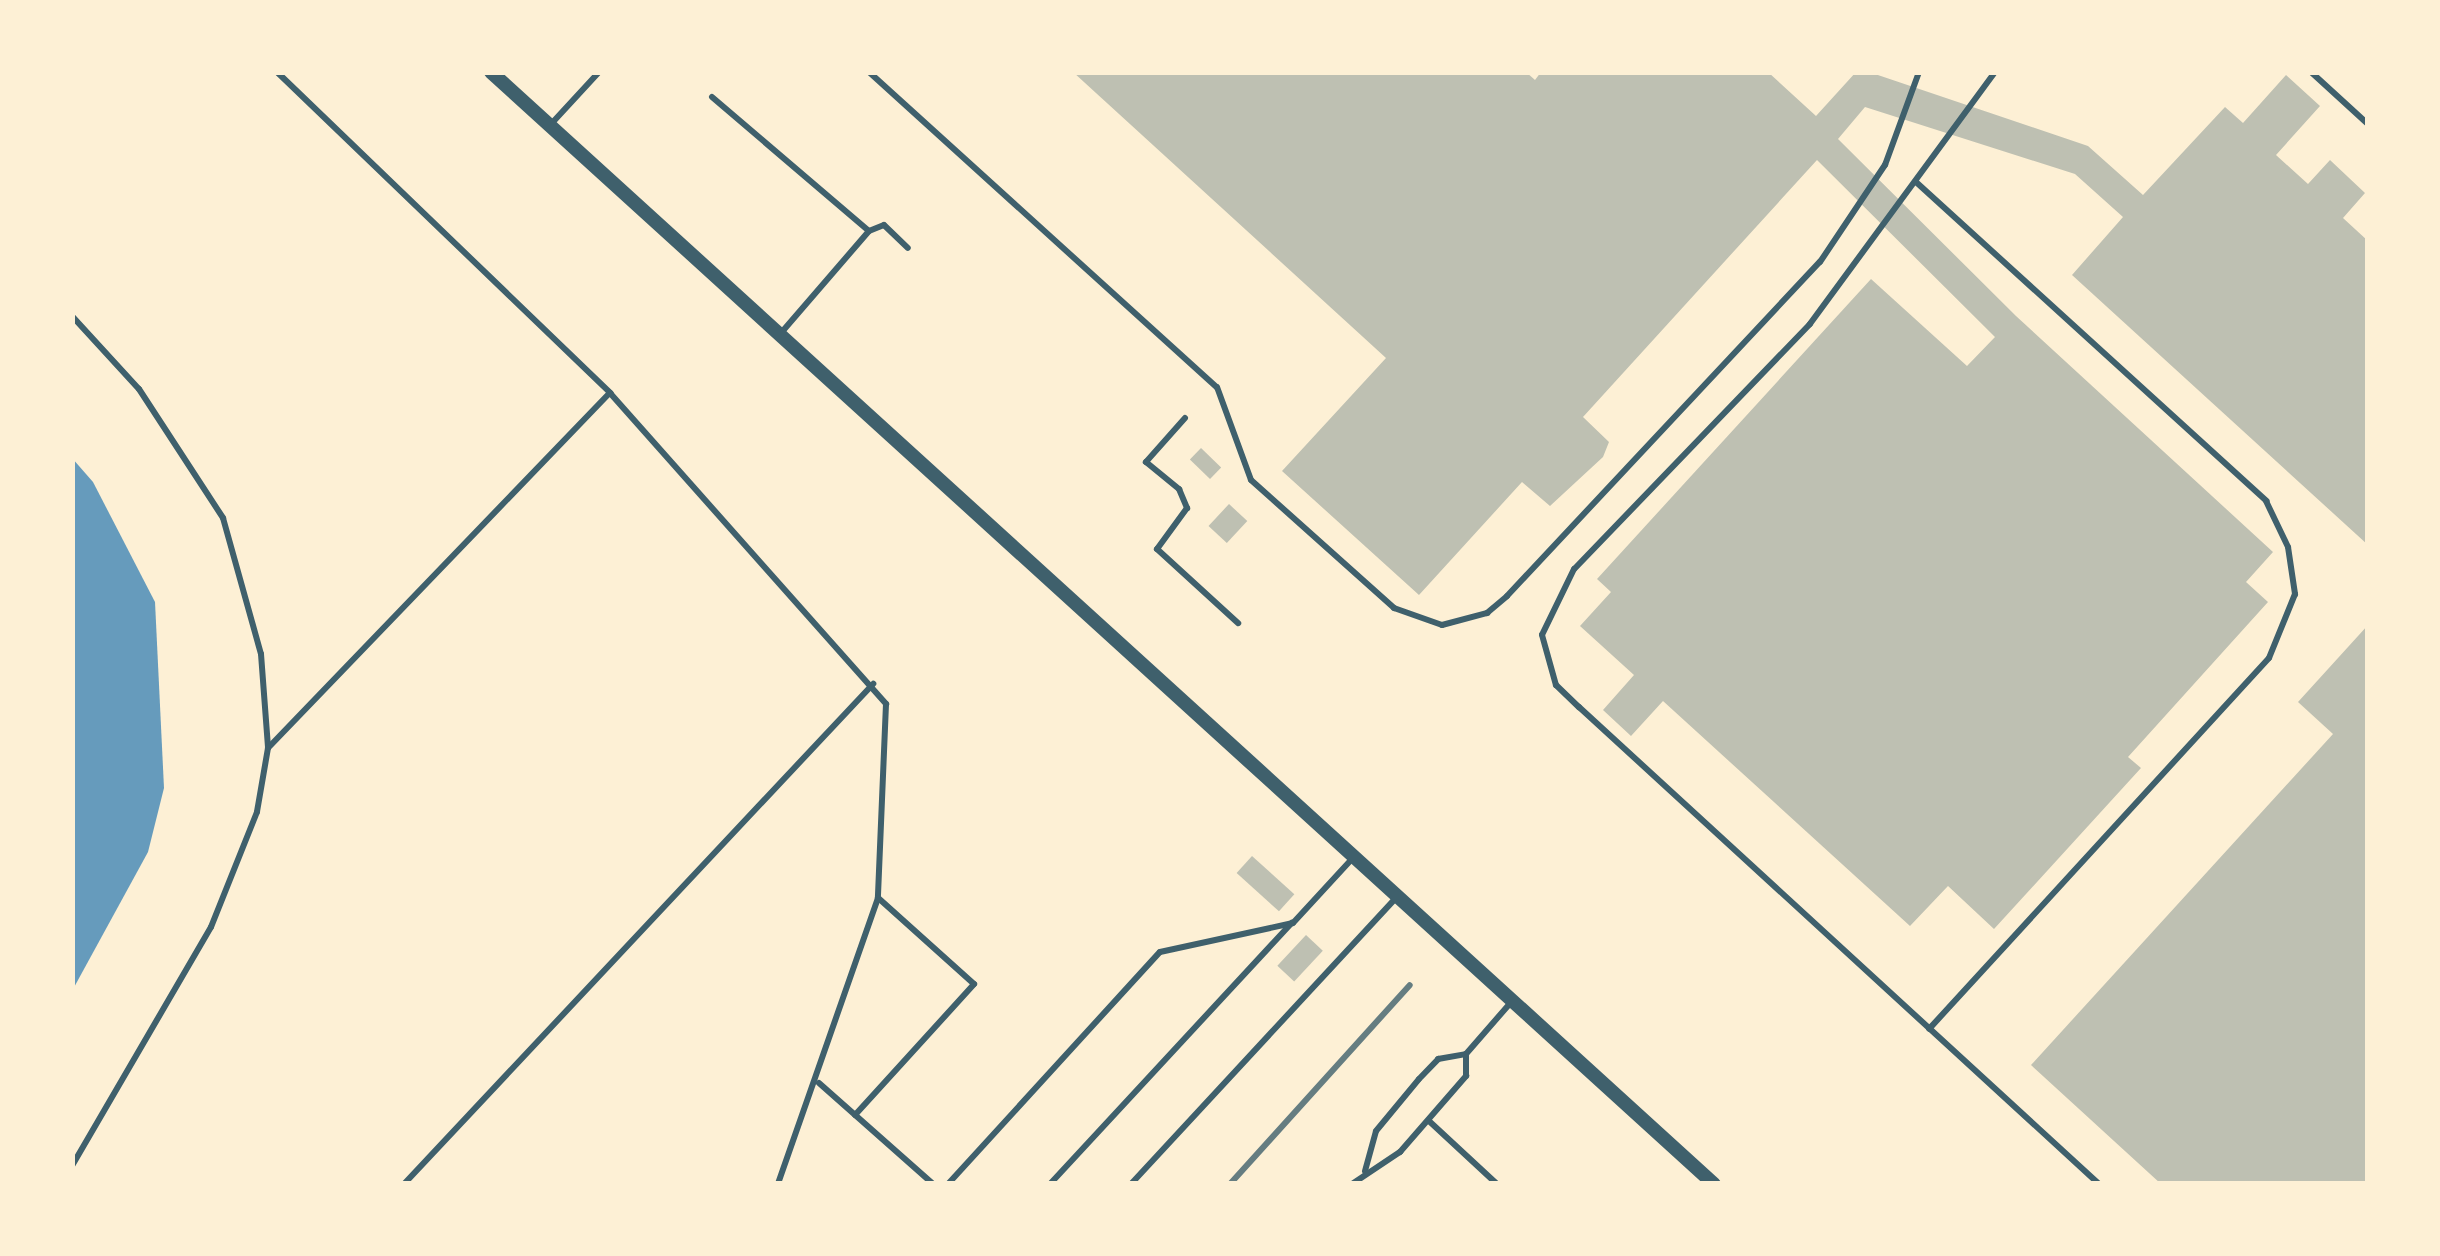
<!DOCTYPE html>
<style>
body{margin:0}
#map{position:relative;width:2440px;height:1256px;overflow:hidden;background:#fdf0d5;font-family:"Crimson Pro",serif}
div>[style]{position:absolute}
.water>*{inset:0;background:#669bbc}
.building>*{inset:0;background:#bec0b2;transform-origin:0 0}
.service>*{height:6px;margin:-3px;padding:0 3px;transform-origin:3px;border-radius:3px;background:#3f606c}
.tertiary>*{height:14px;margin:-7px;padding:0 7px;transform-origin:7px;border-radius:7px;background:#3f606c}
.rail>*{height:6px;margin:-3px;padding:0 3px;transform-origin:3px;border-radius:3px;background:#657d81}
span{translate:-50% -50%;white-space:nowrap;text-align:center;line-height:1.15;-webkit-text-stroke:12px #fdf0d5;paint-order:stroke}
.frame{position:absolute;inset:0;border:75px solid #fdf0d5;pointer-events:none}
</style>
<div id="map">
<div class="water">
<div style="clip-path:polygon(72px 458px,93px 482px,155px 602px,164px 788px,148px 852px,72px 991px)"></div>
</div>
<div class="building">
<div style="clip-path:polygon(1073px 72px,1526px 72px,1535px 80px,1541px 72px,1768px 72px,1816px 116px,1856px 72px,1869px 72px,2088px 146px,2143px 195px,2225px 107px,2243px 123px,2286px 75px,2320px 106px,2276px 155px,2308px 184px,2330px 160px,2365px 193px,2343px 218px,2368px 241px,2368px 545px,2072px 275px,2123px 217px,2075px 174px,1865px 107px,1838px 139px,2016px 316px,2273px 552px,2246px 582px,2268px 602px,2128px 757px,2141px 768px,1994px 929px,1948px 886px,1910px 926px,1663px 701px,1631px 736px,1603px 710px,1634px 675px,1580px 626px,1611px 592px,1597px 579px,1871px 279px,1967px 366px,1995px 337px,1817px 160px,1583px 417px,1609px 442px,1603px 457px,1550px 506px,1522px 482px,1419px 595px,1282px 471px,1386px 358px)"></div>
<div style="left:1201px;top:448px;width:28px;height:16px;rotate:44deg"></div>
<div style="left:1229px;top:504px;width:25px;height:30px;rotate:43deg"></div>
<div style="clip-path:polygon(2368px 625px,2368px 1184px,2161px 1184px,2031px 1065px,2333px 734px,2298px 702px)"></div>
<div style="left:1252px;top:856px;width:57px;height:23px;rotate:42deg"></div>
<div style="left:1306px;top:935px;width:23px;height:42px;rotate:43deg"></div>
</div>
<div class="service">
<div style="left:277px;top:72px;width:463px;rotate:43.9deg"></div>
<div style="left:610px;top:393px;width:416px;rotate:48.4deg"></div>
<div style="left:886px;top:704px;width:194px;rotate:92.4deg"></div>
<div style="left:878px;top:898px;width:303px;rotate:109.3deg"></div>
<div style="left:869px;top:72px;width:469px;rotate:42.2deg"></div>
<div style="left:1217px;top:387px;width:99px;rotate:69.9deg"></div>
<div style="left:1251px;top:480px;width:192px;rotate:41.8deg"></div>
<div style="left:1394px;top:608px;width:51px;rotate:19.5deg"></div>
<div style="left:1442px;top:625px;width:47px;rotate:-14.9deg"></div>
<div style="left:1487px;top:613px;width:26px;rotate:-40deg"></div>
<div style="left:1507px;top:596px;width:458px;rotate:-46.9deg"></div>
<div style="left:1820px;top:262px;width:117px;rotate:-56.2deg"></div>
<div style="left:1885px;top:165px;width:99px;rotate:-69.9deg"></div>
<div style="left:1995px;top:72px;width:313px;rotate:126.3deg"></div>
<div style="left:1810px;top:324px;width:340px;rotate:133.9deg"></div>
<div style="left:1574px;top:569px;width:73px;rotate:115.9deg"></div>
<div style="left:1542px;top:635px;width:52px;rotate:74.4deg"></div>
<div style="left:1556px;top:685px;width:32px;rotate:44deg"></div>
<div style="left:1579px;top:707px;width:706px;rotate:42.53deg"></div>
<div style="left:2311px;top:72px;width:77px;rotate:42.4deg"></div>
<div style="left:712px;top:97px;width:206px;rotate:40.5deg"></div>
<div style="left:869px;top:231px;width:135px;rotate:130.8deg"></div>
<div style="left:552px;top:123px;width:69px;rotate:-47.3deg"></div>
<div style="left:1916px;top:182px;width:474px;rotate:42.3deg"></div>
<div style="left:2266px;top:501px;width:51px;rotate:64.4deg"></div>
<div style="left:2288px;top:547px;width:48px;rotate:81.5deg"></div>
<div style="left:2295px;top:594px;width:69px;rotate:112.1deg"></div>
<div style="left:2269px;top:658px;width:503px;rotate:132.5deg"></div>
<div style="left:869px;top:231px;width:16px;rotate:-22deg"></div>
<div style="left:884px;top:225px;width:33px;rotate:44deg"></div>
<div style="left:72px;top:316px;width:99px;rotate:47.5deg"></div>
<div style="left:139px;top:389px;width:154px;rotate:56.9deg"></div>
<div style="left:223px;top:518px;width:141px;rotate:74.4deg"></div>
<div style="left:261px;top:654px;width:94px;rotate:85.7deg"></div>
<div style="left:268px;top:748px;width:65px;rotate:99.8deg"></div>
<div style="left:257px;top:812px;width:124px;rotate:111.8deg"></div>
<div style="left:211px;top:927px;width:276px;rotate:120.2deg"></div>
<div style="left:1185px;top:418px;width:59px;rotate:131.6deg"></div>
<div style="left:1146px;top:462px;width:43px;rotate:39.3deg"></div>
<div style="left:1179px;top:489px;width:21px;rotate:67deg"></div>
<div style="left:1187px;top:508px;width:51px;rotate:126.2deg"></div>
<div style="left:1157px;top:549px;width:110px;rotate:42.4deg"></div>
<div style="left:268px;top:748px;width:493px;rotate:-46.1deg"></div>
<div style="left:819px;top:1083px;width:152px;rotate:41.5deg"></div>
<div style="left:855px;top:1115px;width:177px;rotate:-47.7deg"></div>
<div style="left:974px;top:984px;width:129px;rotate:-138.1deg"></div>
<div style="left:1429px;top:1121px;width:93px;rotate:42.8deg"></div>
<div style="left:1365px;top:1171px;width:41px;rotate:-74.6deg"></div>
<div style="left:1376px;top:1131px;width:67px;rotate:-50.4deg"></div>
<div style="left:1419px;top:1079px;width:28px;rotate:-46deg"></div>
<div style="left:1438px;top:1059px;width:28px;rotate:-10deg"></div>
<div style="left:1466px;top:1054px;width:72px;rotate:-49deg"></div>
<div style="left:404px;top:1184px;width:686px;rotate:-46.83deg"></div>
<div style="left:948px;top:1184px;width:314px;rotate:-47.6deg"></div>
<div style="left:1160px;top:952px;width:136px;rotate:-12.3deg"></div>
<div style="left:1293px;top:923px;width:86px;rotate:-47.4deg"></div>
<div style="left:1050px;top:1184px;width:356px;rotate:-47.2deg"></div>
<div style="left:1131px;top:1184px;width:390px;rotate:-47.2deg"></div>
<div style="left:1352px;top:1184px;width:58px;rotate:-33.7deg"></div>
<div style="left:1400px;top:1152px;width:101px;rotate:-49deg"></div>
<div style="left:1466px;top:1076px;width:22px;rotate:-90deg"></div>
</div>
<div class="tertiary">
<div style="left:491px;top:72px;width:1653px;rotate:42.28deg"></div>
</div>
<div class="rail">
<div style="left:1230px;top:1184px;width:268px;rotate:-47.9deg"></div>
</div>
<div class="frame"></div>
</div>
